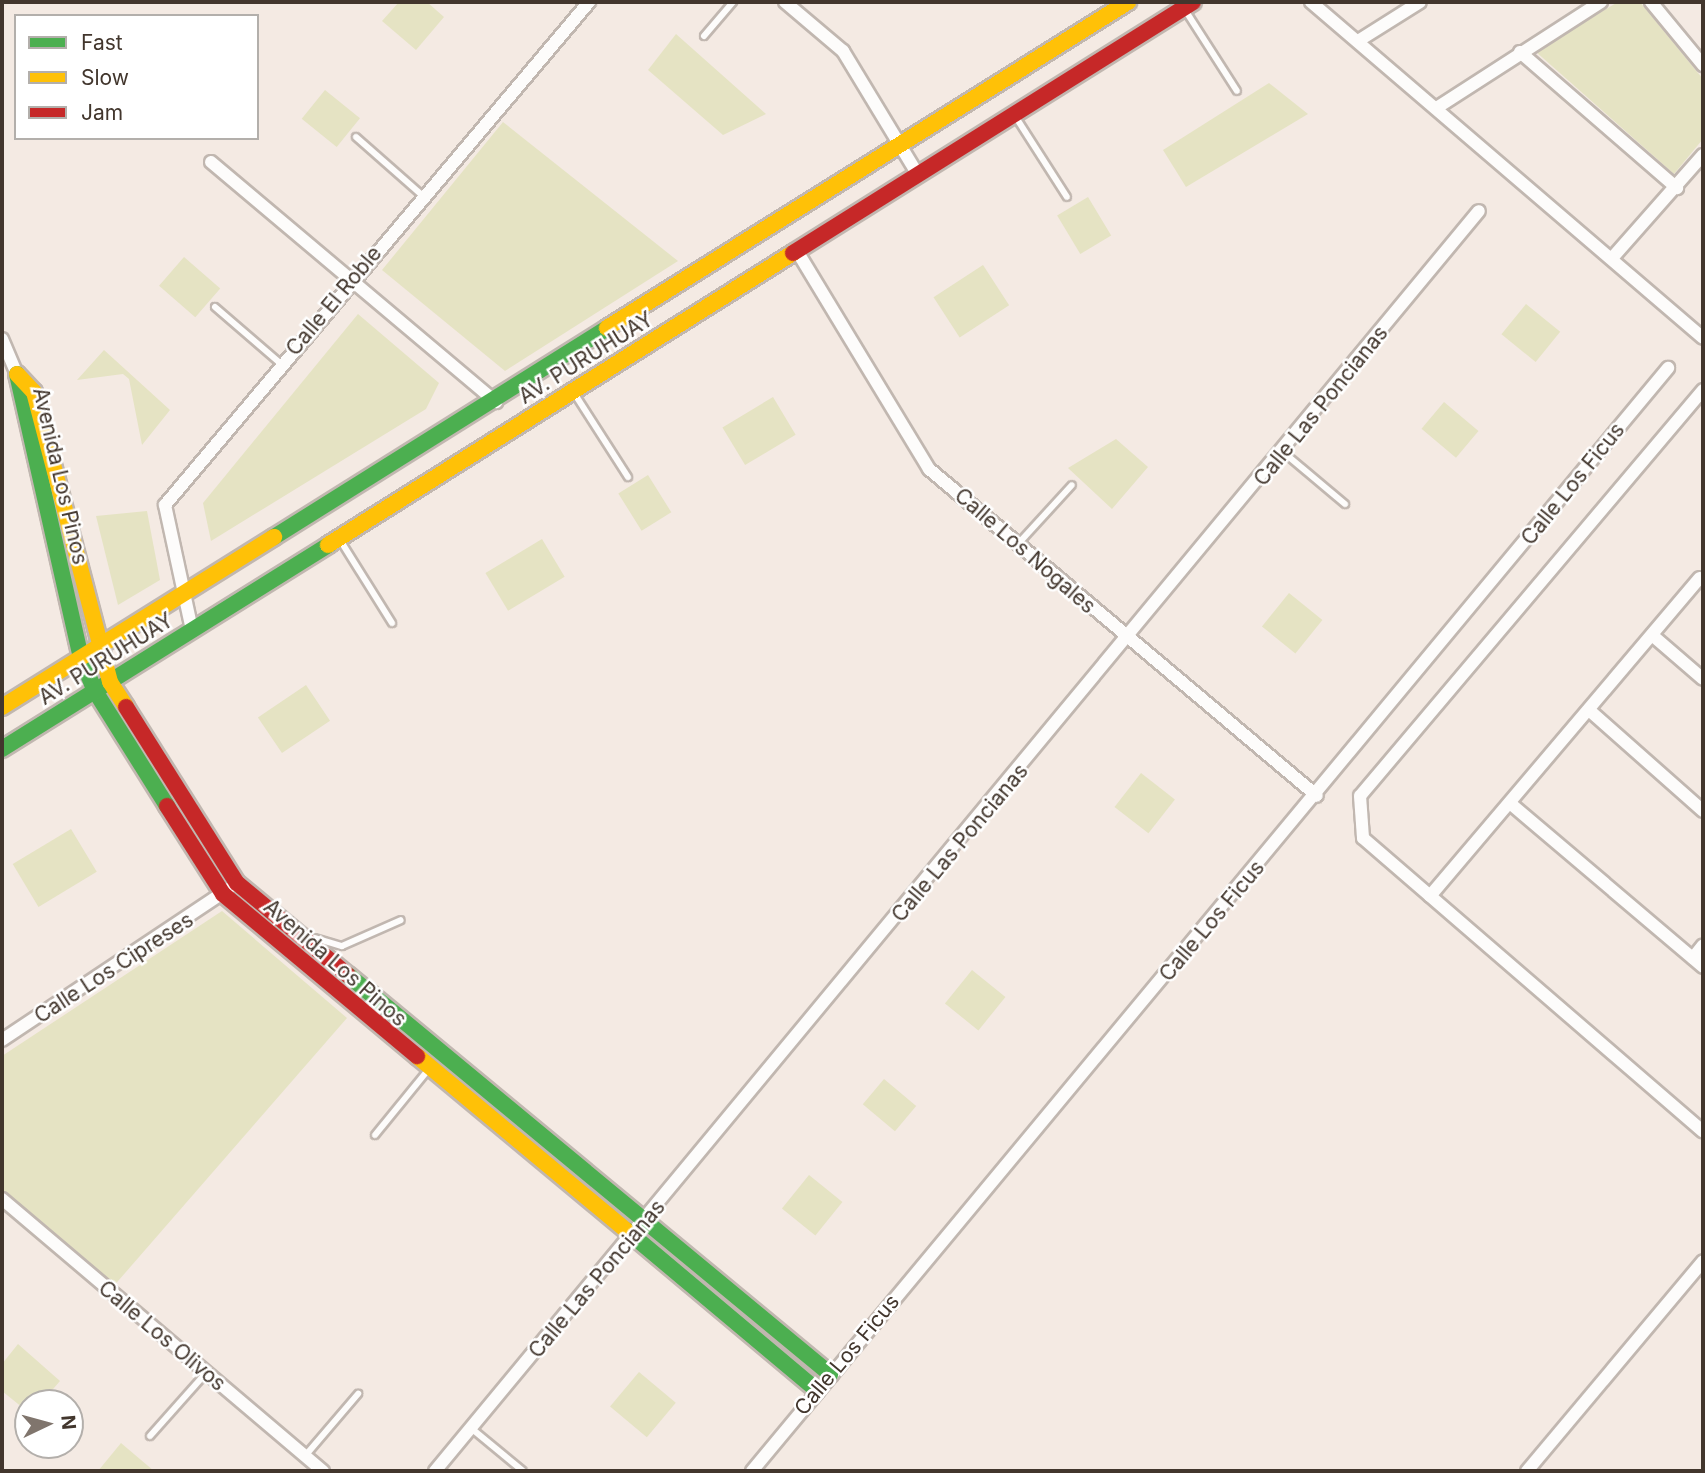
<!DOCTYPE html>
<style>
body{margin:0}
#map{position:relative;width:1705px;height:1473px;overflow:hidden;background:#f4eae3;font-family:Inter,sans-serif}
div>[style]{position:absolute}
.green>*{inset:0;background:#e5e3c3;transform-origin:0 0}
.roads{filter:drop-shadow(2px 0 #c1b7b0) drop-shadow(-2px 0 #c1b7b0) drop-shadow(0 2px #c1b7b0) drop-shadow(0 -2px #c1b7b0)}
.lane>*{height:6px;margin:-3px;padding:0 3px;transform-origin:3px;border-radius:3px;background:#fdfcfb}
.street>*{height:12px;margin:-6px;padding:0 6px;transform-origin:6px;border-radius:6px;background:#fdfcfb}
.fast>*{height:16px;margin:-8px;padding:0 8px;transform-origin:8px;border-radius:8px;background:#4caf50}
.slow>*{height:16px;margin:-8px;padding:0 8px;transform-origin:8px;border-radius:8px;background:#ffc107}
.jam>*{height:16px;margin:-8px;padding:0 8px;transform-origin:8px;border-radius:8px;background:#c62828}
span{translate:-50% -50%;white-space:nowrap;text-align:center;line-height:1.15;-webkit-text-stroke:5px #fff;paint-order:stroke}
.street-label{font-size:21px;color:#42362d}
.frame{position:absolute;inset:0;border:4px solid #42362d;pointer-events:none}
.legend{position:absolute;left:14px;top:14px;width:245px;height:126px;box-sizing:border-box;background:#fff;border:2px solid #b3afab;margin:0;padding:9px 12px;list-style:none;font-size:21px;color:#42362d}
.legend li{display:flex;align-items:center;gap:14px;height:35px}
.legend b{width:35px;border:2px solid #b3afab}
.north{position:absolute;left:14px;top:1389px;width:70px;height:70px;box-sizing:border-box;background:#fff;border:2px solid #b3afab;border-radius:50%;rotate:85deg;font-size:19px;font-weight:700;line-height:28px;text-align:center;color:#42362d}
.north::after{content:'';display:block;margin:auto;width:24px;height:32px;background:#80756d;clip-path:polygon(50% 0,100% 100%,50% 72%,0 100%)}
</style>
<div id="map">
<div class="green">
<div style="clip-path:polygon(399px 2px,427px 2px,444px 17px,416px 50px,382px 21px)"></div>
<div style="clip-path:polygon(1618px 2px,1640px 2px,1703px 79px,1703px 139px,1674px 174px,1535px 51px)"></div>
<div style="clip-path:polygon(676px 34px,766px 114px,723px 135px,648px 70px)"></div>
<div style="clip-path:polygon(1269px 83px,1308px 114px,1186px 187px,1163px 150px)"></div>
<div style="left:325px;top:90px;width:45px;height:37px;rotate:39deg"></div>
<div style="clip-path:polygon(503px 122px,678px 261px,505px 371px,382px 270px)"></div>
<div style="left:1088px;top:197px;width:45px;height:36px;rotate:59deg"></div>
<div style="left:184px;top:257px;width:48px;height:38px;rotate:41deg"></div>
<div style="left:983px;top:265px;width:48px;height:59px;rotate:57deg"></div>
<div style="left:1526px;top:304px;width:44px;height:39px;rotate:39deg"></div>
<div style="clip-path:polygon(358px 314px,439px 383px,426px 409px,211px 541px,203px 503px)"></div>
<div style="clip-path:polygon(104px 350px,170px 410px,142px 445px,129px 379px,123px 374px,77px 380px)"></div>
<div style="left:773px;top:397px;width:44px;height:59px;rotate:59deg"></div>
<div style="left:1444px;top:402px;width:45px;height:35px;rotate:40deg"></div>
<div style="clip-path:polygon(1116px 439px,1148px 467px,1112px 509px,1068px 468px)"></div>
<div style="left:648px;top:475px;width:44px;height:35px;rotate:58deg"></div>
<div style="clip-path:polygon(147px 511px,160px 580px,118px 605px,96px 516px)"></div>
<div style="left:542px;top:539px;width:44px;height:66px;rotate:59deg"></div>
<div style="left:1289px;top:593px;width:43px;height:43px;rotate:39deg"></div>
<div style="left:306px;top:685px;width:43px;height:58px;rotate:56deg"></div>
<div style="left:1141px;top:773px;width:43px;height:43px;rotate:38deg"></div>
<div style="left:71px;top:829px;width:50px;height:68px;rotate:59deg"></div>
<div style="clip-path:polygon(222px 911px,347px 1018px,112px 1288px,2px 1195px,2px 1056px)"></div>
<div style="left:972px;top:970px;width:43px;height:43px;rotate:39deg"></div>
<div style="left:884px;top:1079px;width:42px;height:33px;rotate:40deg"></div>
<div style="left:809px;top:1175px;width:43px;height:43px;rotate:39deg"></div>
<div style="clip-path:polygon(18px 1344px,60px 1381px,41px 1403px,28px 1403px,28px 1412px,2px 1391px,2px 1364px)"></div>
<div style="left:639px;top:1372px;width:48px;height:45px;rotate:40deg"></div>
<div style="clip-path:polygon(121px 1443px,154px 1471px,98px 1471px)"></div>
</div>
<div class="roads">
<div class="lane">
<div style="left:1185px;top:10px;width:96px;rotate:57.3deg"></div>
<div style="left:704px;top:36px;width:45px;rotate:-49.5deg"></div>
<div style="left:1015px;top:116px;width:96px;rotate:57.3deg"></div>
<div style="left:356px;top:137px;width:89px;rotate:41.4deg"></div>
<div style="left:215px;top:307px;width:87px;rotate:40.8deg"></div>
<div style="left:574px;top:393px;width:100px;rotate:57.3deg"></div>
<div style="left:1283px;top:452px;width:81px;rotate:40deg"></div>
<div style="left:340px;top:540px;width:98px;rotate:57.9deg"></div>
<div style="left:1017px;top:545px;width:81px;rotate:-47.5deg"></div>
<div style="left:315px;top:938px;width:28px;rotate:17deg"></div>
<div style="left:342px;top:946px;width:64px;rotate:-23.8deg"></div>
<div style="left:375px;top:1135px;width:84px;rotate:-50.8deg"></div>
<div style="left:471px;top:1428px;width:67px;rotate:39.6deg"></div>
<div style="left:150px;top:1436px;width:84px;rotate:-48.4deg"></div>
<div style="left:305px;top:1456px;width:82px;rotate:-49.5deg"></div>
</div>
<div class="street">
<div style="left:785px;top:2px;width:76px;rotate:40.2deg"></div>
<div style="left:843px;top:51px;width:145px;rotate:58.8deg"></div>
<div style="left:1311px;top:2px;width:516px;rotate:40.6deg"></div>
<div style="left:1651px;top:2px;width:82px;rotate:50.5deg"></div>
<div style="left:1358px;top:41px;width:73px;rotate:-32.2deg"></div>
<div style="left:1520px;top:52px;width:208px;rotate:40.9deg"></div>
<div style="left:1438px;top:107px;width:194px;rotate:-32.8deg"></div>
<div style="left:211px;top:162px;width:373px;rotate:40.1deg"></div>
<div style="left:797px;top:251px;width:255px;rotate:58.8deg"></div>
<div style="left:929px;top:469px;width:507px;rotate:40.12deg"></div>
<div style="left:1613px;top:257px;width:136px;rotate:-48.6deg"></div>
<div style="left:2px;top:339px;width:38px;rotate:67deg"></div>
<div style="left:1703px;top:390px;width:531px;rotate:130.19deg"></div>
<div style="left:1360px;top:796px;width:42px;rotate:85.9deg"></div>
<div style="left:1363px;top:838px;width:449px;rotate:40.8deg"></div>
<div style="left:192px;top:630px;width:128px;rotate:-102.2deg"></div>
<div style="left:165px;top:505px;width:658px;rotate:-49.87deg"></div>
<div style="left:1652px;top:635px;width:67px;rotate:40.8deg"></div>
<div style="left:1589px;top:710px;width:152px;rotate:41.5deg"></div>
<div style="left:1511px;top:804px;width:252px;rotate:40.3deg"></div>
<div style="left:1430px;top:896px;width:417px;rotate:-49.7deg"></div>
<div style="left:1693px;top:958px;width:16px;rotate:-52deg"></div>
<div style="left:2px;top:1040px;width:272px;rotate:-33.7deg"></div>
<div style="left:2px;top:1199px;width:421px;rotate:40.3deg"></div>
<div style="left:435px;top:1471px;width:1636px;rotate:-50.36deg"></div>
<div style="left:752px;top:1471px;width:1434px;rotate:-50.29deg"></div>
<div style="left:1527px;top:1471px;width:274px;rotate:-50deg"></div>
</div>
<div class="fast">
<div style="left:17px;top:374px;width:290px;rotate:77.3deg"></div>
<div style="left:81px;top:657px;width:37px;rotate:68deg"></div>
<div style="left:95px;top:691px;width:136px;rotate:57.9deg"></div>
<div style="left:274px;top:537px;width:393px;rotate:-32.1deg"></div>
<div style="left:2px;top:749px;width:385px;rotate:-32deg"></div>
<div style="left:348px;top:975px;width:626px;rotate:39.62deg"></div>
<div style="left:626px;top:1230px;width:249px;rotate:40deg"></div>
</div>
<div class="slow">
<div style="left:607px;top:328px;width:615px;rotate:-32.04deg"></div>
<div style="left:17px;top:374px;width:25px;rotate:47deg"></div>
<div style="left:34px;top:392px;width:300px;rotate:75.3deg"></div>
<div style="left:110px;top:682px;width:30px;rotate:57deg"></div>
<div style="left:328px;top:545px;width:549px;rotate:-32.13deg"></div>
<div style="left:2px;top:707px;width:321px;rotate:-32deg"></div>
<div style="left:417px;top:1056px;width:272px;rotate:39.8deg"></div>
</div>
<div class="jam">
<div style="left:793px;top:253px;width:472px;rotate:-32.1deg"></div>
<div style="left:126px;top:707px;width:208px;rotate:57.8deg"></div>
<div style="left:237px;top:883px;width:144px;rotate:39.7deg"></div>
<div style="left:167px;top:806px;width:104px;rotate:57.5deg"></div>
<div style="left:223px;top:894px;width:253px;rotate:39.9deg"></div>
</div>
</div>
<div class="street-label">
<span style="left:334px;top:301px;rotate:-50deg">Calle El Roble</span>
<span style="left:586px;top:358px;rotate:-32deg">AV. PURUHUAY</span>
<span style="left:1321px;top:406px;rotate:-51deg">Calle Las Poncianas</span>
<span style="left:60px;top:476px;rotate:77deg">Avenida Los Pinos</span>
<span style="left:1573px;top:484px;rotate:-51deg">Calle Los Ficus</span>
<span style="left:1025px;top:551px;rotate:41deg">Calle Los Nogales</span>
<span style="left:106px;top:659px;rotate:-32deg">AV. PURUHUAY</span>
<span style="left:960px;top:843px;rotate:-50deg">Calle Las Poncianas</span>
<span style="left:1212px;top:921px;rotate:-50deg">Calle Los Ficus</span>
<span style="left:335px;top:963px;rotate:41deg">Avenida Los Pinos</span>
<span style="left:114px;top:968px;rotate:-33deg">Calle Los Cipreses</span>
<span style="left:597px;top:1279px;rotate:-50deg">Calle Las Poncianas</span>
<span style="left:162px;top:1336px;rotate:40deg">Calle Los Olivos</span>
<span style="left:847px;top:1355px;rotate:-50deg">Calle Los Ficus</span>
</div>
<div class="frame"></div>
<ul class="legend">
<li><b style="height:9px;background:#4caf50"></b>Fast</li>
<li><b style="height:9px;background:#ffc107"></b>Slow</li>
<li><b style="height:9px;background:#c62828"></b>Jam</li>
</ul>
<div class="north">N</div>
</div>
